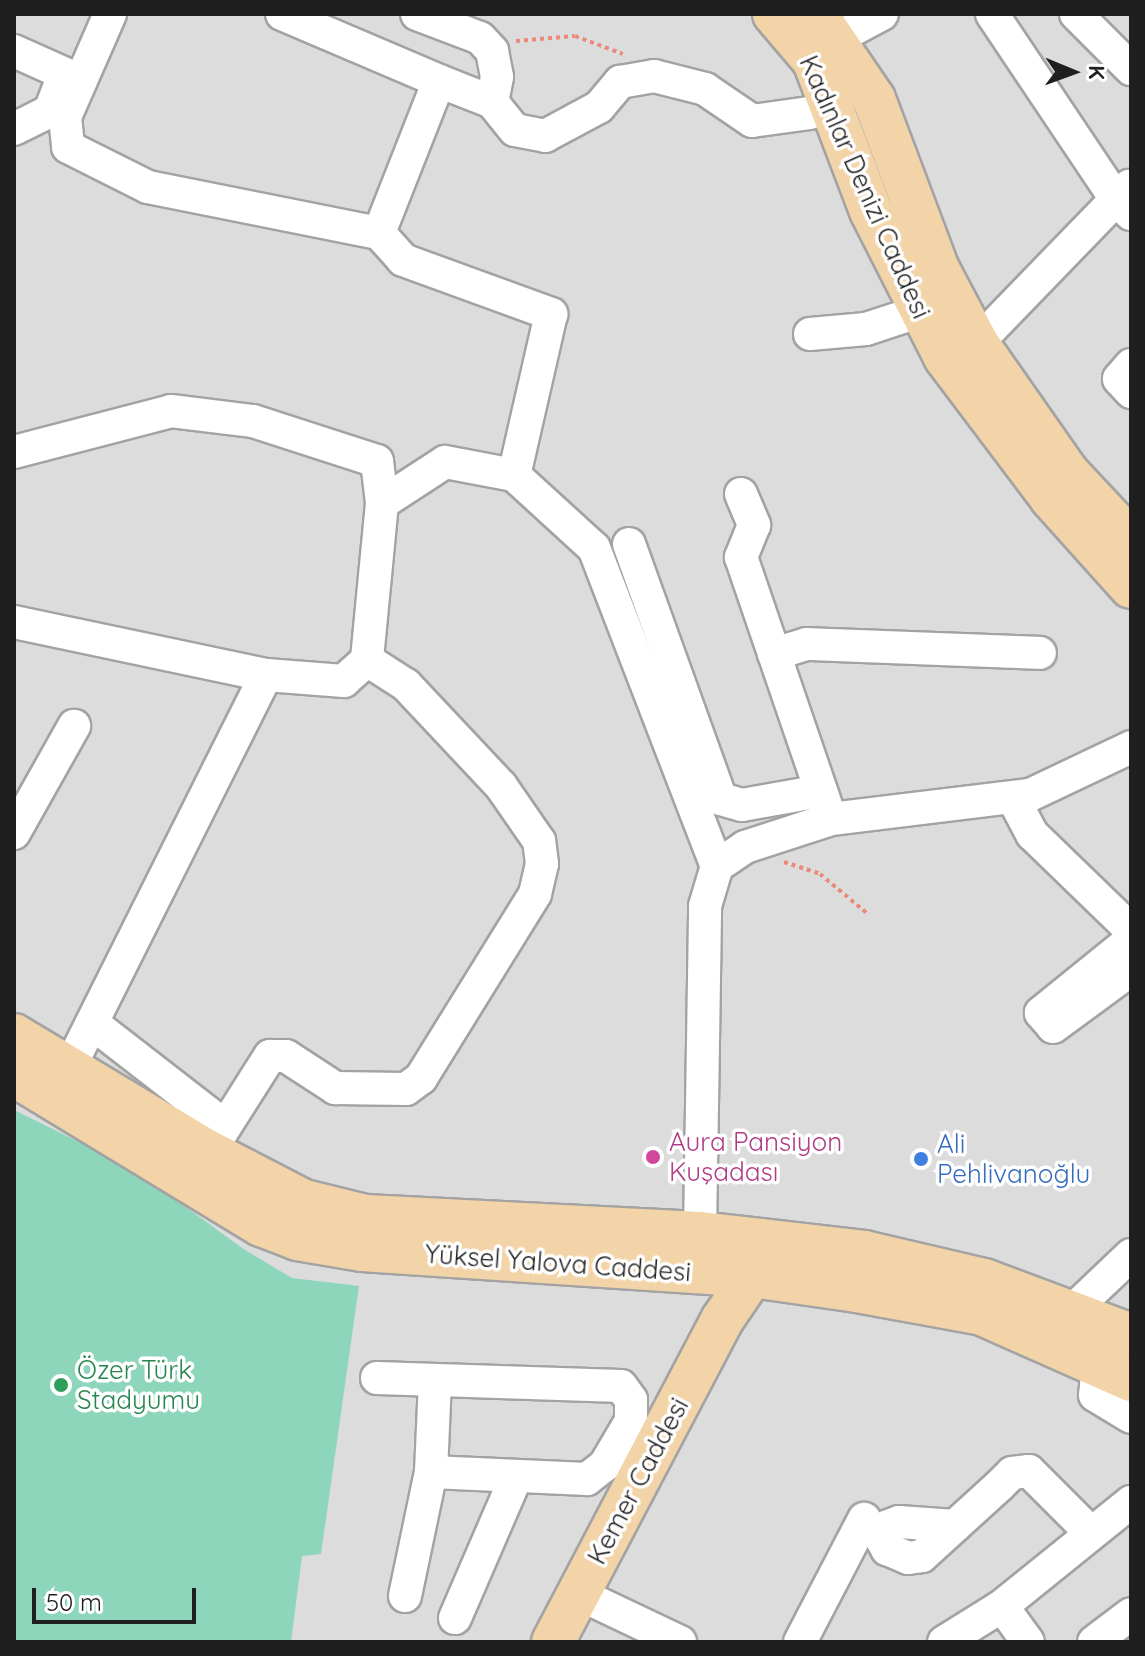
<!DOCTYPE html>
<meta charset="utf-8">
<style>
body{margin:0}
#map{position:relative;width:1145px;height:1656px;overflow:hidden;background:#efece7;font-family:Quicksand,sans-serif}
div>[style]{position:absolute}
.residential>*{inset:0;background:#dddcdc;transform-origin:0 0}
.pitch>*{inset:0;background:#8dd6bc}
.path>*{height:4px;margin-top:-2px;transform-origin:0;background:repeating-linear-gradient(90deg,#ec897a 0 4px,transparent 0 8px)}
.roads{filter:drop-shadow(2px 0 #a3a3a3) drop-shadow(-2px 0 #a3a3a3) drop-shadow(0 2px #a3a3a3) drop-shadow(0 -2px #a3a3a3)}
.minor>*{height:32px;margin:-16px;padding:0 16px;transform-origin:16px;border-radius:16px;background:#fff}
.major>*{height:42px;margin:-21px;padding:0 21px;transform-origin:21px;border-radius:21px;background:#f3d4a8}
.dots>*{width:22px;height:22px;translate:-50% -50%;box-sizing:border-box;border:4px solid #fff;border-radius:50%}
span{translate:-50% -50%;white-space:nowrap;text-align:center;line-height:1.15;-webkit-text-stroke:7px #fff;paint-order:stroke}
.street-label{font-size:26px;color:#1f1f1f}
.hotel-label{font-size:26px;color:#b23c85}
.left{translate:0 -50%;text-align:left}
.shop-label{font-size:26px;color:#366cbe}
.leisure-label{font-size:26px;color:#27864d}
.frame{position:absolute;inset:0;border:16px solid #1f1f1f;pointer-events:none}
.north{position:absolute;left:1033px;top:32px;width:80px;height:80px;-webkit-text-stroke:6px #fff;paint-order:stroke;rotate:91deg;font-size:22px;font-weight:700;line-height:32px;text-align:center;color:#1f1f1f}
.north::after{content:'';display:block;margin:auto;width:28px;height:36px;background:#1f1f1f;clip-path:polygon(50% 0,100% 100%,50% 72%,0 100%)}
.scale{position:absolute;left:32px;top:1588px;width:164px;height:36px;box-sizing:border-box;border:4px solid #1f1f1f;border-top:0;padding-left:10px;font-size:24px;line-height:28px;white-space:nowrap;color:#1f1f1f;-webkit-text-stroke:6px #fff;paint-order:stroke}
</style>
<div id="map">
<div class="residential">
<div style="left:14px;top:14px;width:1117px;height:1628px"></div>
</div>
<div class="pitch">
<div style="clip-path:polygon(14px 1110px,132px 1168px,245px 1250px,292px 1278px,359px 1286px,321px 1554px,302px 1556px,291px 1642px,14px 1642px)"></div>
</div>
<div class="path">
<div style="left:516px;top:41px;width:59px;rotate:-4.8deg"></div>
<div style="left:575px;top:36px;width:51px;rotate:20.6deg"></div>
<div style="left:784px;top:862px;width:38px;rotate:18deg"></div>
<div style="left:820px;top:874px;width:64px;rotate:39.9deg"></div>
</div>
<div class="roads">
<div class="minor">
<div style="left:110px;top:14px;width:112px;rotate:113.6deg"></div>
<div style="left:65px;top:117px;width:30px;rotate:84deg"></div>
<div style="left:68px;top:147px;width:89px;rotate:26.6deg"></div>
<div style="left:148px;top:187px;width:236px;rotate:11.3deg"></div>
<div style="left:379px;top:233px;width:36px;rotate:48deg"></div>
<div style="left:403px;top:260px;width:158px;rotate:20deg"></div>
<div style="left:551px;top:314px;width:165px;rotate:102.9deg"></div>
<div style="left:514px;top:475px;width:108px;rotate:42.4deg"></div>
<div style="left:594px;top:548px;width:341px;rotate:68.9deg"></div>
<div style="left:282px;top:14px;width:171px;rotate:23.1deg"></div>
<div style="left:417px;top:14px;width:67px;rotate:20.9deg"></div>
<div style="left:480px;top:38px;width:18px;rotate:47deg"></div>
<div style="left:492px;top:51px;width:26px;rotate:79deg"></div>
<div style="left:497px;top:77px;width:25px;rotate:101deg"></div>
<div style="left:992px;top:14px;width:225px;rotate:56.2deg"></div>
<div style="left:1117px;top:201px;width:19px;rotate:43deg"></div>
<div style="left:1076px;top:14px;width:78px;rotate:45deg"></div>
<div style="left:835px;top:39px;width:53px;rotate:-28deg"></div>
<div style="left:14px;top:51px;width:73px;rotate:24.1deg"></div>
<div style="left:14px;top:129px;width:40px;rotate:-26.6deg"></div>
<div style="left:50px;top:111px;width:36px;rotate:-69deg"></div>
<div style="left:379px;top:233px;width:163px;rotate:-68.5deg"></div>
<div style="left:439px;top:81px;width:57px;rotate:21.6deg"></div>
<div style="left:492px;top:102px;width:36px;rotate:51deg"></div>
<div style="left:515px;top:130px;width:31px;rotate:11deg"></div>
<div style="left:545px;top:136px;width:61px;rotate:-28.2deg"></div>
<div style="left:599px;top:107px;width:33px;rotate:-50deg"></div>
<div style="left:620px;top:82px;width:35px;rotate:-10deg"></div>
<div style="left:654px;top:76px;width:53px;rotate:14.3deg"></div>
<div style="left:705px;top:89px;width:57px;rotate:34.2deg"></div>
<div style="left:752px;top:121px;width:59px;rotate:-7.9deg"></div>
<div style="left:810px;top:334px;width:56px;rotate:-5.1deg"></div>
<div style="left:866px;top:329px;width:55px;rotate:-18.1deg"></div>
<div style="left:977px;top:343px;width:219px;rotate:-45.9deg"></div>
<div style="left:1131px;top:365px;width:18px;rotate:131deg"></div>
<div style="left:1119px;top:379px;width:18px;rotate:47deg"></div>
<div style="left:14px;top:452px;width:162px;rotate:-14.6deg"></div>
<div style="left:171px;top:411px;width:83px;rotate:7deg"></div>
<div style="left:253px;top:421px;width:130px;rotate:17.9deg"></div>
<div style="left:377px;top:461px;width:42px;rotate:83.2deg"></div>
<div style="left:382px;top:503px;width:158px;rotate:95.5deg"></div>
<div style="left:367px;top:660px;width:31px;rotate:138deg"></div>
<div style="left:344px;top:681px;width:78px;rotate:-175.6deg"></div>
<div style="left:266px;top:675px;width:438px;rotate:116.6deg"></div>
<div style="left:741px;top:494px;width:34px;rotate:67deg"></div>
<div style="left:754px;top:525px;width:35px;rotate:112deg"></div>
<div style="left:741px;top:557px;width:265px;rotate:71.1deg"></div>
<div style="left:382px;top:503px;width:75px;rotate:-33.1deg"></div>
<div style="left:445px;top:462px;width:70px;rotate:10.7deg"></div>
<div style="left:629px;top:544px;width:271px;rotate:70.2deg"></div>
<div style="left:721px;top:799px;width:22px;rotate:16deg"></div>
<div style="left:742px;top:805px;width:80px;rotate:-10deg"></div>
<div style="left:14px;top:622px;width:258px;rotate:11.9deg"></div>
<div style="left:774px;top:654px;width:34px;rotate:-17deg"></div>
<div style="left:807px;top:644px;width:233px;rotate:2.2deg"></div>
<div style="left:1013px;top:798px;width:41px;rotate:62.2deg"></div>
<div style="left:1032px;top:834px;width:138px;rotate:44.1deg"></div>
<div style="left:14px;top:833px;width:123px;rotate:-60.7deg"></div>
<div style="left:1131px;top:940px;width:116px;rotate:141deg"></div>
<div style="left:1041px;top:1013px;width:18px;rotate:49deg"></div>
<div style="left:1053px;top:1027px;width:97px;rotate:-36.2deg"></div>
<div style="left:92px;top:1023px;width:168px;rotate:37.8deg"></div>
<div style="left:209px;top:1152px;width:114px;rotate:-57.6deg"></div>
<div style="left:270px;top:1056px;width:16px"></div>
<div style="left:286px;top:1056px;width:59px;rotate:33.1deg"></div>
<div style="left:335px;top:1088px;width:71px;rotate:0.8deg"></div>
<div style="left:406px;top:1089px;width:19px;rotate:-36deg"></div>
<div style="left:421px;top:1078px;width:216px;rotate:-58.2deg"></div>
<div style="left:535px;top:894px;width:31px;rotate:-77deg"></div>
<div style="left:542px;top:864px;width:23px;rotate:-97deg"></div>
<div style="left:539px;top:841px;width:67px;rotate:-124.6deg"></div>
<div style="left:501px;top:786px;width:139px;rotate:-133.2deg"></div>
<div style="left:406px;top:685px;width:46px;rotate:-147.3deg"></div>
<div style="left:700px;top:1233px;width:327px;rotate:-89.1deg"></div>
<div style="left:705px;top:906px;width:42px;rotate:-73.3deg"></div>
<div style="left:717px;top:866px;width:34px;rotate:-34deg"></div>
<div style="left:745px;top:847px;width:90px;rotate:-18deg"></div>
<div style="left:831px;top:819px;width:200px;rotate:-6.9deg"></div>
<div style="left:1030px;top:795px;width:112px;rotate:-25.4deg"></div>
<div style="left:1073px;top:1310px;width:80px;rotate:-43.5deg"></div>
<div style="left:1098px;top:1363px;width:32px;rotate:95deg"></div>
<div style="left:1095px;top:1395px;width:42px;rotate:31.4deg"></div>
<div style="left:377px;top:1378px;width:244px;rotate:1.9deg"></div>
<div style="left:621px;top:1386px;width:17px;rotate:54deg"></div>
<div style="left:631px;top:1400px;width:21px;rotate:90deg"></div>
<div style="left:631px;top:1421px;width:51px;rotate:120.6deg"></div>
<div style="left:605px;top:1465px;width:23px;rotate:142deg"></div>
<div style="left:587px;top:1479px;width:156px;rotate:-177.4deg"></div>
<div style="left:955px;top:1526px;width:56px;rotate:-175.9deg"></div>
<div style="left:899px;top:1522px;width:14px;rotate:159deg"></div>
<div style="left:886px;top:1527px;width:12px;rotate:114deg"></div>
<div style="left:881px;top:1538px;width:13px;rotate:61deg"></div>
<div style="left:887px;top:1549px;width:23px;rotate:23deg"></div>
<div style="left:908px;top:1558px;width:14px;rotate:-8deg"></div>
<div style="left:922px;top:1556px;width:104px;rotate:-42.3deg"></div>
<div style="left:999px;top:1486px;width:18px;rotate:-45deg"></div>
<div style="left:1012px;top:1473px;width:17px;rotate:-7deg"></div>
<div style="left:1029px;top:1471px;width:88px;rotate:45deg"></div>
<div style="left:579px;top:1594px;width:112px;rotate:25.4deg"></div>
<div style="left:405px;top:1596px;width:127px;rotate:-78.2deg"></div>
<div style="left:431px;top:1472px;width:92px;rotate:-87.5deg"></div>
<div style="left:1002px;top:1606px;width:44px;rotate:54.2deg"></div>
<div style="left:455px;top:1618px;width:154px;rotate:-66.6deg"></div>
<div style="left:800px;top:1642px;width:139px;rotate:-62.5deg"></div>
<div style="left:944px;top:1642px;width:68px;rotate:-31.8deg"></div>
<div style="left:1002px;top:1606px;width:166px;rotate:-38.9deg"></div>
<div style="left:1094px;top:1642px;width:46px;rotate:-37.1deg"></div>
</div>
<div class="major">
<div style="left:774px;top:14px;width:62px;rotate:49.6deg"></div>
<div style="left:814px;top:61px;width:160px;rotate:69.2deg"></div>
<div style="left:871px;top:211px;width:164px;rotate:63.1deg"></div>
<div style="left:945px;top:357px;width:178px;rotate:53deg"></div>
<div style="left:1052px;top:499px;width:118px;rotate:48.1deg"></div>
<div style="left:816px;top:14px;width:103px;rotate:55.7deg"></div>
<div style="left:874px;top:99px;width:182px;rotate:69.4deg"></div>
<div style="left:938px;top:269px;width:84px;rotate:62.2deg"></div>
<div style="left:977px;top:343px;width:159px;rotate:55deg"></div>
<div style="left:1068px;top:473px;width:92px;rotate:46.8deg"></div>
<div style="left:14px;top:1035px;width:227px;rotate:31deg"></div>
<div style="left:209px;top:1152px;width:107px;rotate:27.3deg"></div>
<div style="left:304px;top:1201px;width:64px;rotate:13.6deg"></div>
<div style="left:366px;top:1216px;width:334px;rotate:2.9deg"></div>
<div style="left:700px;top:1233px;width:165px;rotate:6.6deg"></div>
<div style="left:864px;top:1252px;width:123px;rotate:13.1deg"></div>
<div style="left:984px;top:1280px;width:157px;rotate:20.5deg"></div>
<div style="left:14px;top:1075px;width:289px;rotate:31.3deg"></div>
<div style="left:261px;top:1225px;width:39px;rotate:21deg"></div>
<div style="left:297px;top:1239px;width:66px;rotate:9.6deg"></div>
<div style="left:362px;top:1250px;width:391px;rotate:3.8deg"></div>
<div style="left:752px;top:1276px;width:106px;rotate:8.1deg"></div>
<div style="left:857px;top:1291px;width:127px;rotate:10.4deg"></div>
<div style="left:982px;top:1314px;width:163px;rotate:23.9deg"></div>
<div style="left:553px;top:1642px;width:364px;rotate:-62.3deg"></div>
<div style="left:722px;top:1320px;width:53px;rotate:-55.7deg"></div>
<div style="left:752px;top:1276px;width:24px;rotate:-88deg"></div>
</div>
</div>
<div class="dots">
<div style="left:653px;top:1157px;background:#d1479c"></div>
<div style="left:921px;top:1159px;background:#3f7fe0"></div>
<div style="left:61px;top:1385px;background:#2e9e5b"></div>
</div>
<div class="street-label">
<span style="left:865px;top:187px;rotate:66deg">Kadınlar Denizi Caddesi</span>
<span style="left:558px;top:1263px;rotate:4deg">Yüksel Yalova Caddesi</span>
<span style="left:638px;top:1481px;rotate:-62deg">Kemer Caddesi</span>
</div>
<div class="hotel-label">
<span class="left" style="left:669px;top:1157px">Aura Pansiyon<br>Kuşadası</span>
</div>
<div class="shop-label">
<span class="left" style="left:937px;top:1159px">Ali<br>Pehlivanoğlu</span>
</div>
<div class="leisure-label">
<span class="left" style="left:77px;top:1385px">Özer Türk<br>Stadyumu</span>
</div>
<div class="frame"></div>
<div class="north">K</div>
<div class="scale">50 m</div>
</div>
